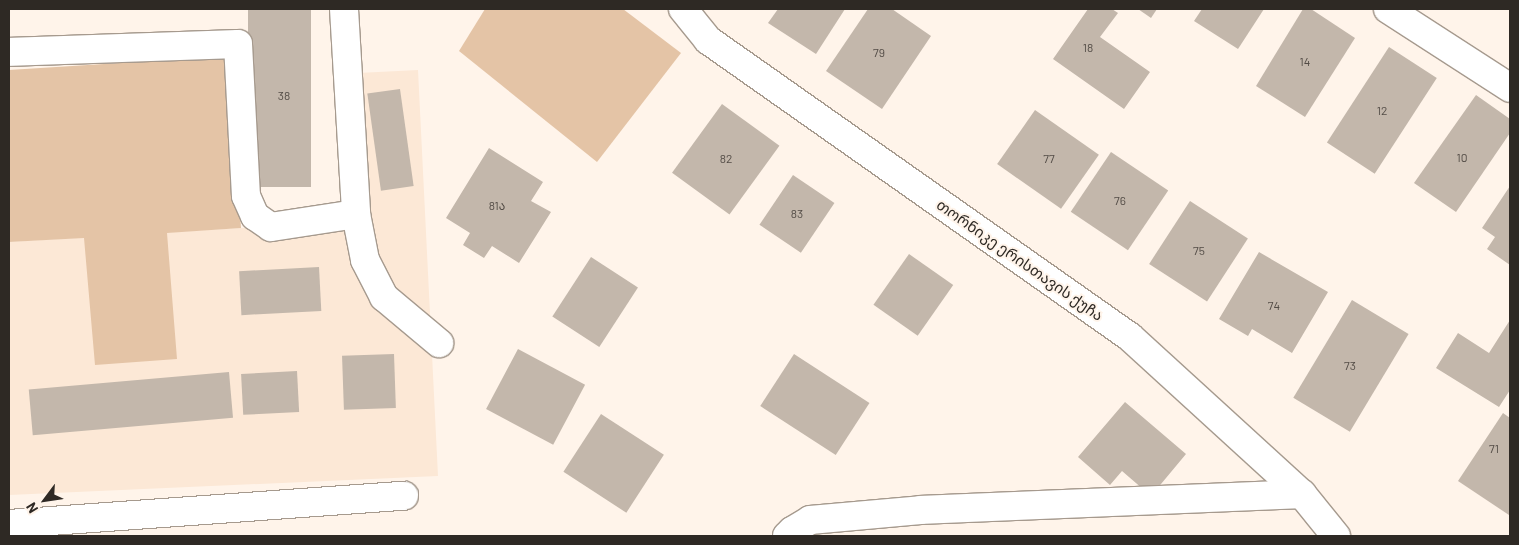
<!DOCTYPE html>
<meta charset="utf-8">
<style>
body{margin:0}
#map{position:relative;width:1519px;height:545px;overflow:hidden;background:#fff4ea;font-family:Barlow,"Noto Sans Georgian",sans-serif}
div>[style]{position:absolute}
.built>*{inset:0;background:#fce8d6}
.green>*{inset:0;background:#e4c4a6}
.building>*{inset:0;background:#c3b7ab;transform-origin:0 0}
.roads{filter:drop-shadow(1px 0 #a69a8e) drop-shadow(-1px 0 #a69a8e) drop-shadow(0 1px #a69a8e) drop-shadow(0 -1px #a69a8e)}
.minor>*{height:28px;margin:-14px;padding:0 14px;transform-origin:14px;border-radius:14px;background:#fff}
span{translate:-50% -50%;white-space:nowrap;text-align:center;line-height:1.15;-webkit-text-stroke:4px #fff4ea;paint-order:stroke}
.number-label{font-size:12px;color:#534c46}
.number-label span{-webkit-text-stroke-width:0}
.street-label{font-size:15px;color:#2e2924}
.frame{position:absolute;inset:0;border:10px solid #2e2924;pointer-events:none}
.north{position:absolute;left:20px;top:475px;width:50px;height:50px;-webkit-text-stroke:4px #fff4ea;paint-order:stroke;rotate:239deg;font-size:14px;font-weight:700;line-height:20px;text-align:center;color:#2e2924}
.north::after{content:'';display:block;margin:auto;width:18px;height:22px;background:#2e2924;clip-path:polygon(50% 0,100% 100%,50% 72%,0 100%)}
</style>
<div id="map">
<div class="built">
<div style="clip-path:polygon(418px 70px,438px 476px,9px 495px,9px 242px,241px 228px,365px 226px,358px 73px)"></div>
</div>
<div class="green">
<div style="clip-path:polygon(485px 9px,623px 9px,681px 53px,597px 162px,459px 51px)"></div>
<div style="clip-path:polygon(230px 56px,241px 228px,167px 233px,177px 359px,95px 365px,84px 238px,9px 242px,9px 70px)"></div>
</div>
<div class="building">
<div style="left:248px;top:9px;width:63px;height:178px"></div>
<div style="clip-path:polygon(778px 9px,845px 9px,816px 54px,768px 23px)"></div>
<div style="clip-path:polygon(868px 9px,892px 9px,931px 36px,882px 109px,826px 71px)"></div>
<div style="clip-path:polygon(1088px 9px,1112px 9px,1118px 13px,1100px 37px,1150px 72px,1124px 109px,1053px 59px)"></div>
<div style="clip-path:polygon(1138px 9px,1157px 9px,1151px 18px)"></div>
<div style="clip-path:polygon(1202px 9px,1264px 9px,1238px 49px,1194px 21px)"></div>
<div style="clip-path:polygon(1303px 9px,1311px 9px,1355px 38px,1305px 117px,1256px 86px)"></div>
<div style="left:1389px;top:47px;width:57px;height:114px;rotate:33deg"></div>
<div style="left:400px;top:89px;width:98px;height:33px;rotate:82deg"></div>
<div style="clip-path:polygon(1476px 95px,1510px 119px,1510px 133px,1456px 212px,1414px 183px)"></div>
<div style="left:722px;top:104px;width:71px;height:85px;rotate:36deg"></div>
<div style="left:1035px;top:110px;width:78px;height:66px;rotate:35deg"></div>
<div style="clip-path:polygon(489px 148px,543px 182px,531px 201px,551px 212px,519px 263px,492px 246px,484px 258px,463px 245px,470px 233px,446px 218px)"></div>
<div style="left:1111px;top:152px;width:69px;height:72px;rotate:34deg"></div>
<div style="left:793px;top:175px;width:50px;height:60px;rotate:34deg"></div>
<div style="clip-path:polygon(1510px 186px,1510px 265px,1487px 249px,1495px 237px,1482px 228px)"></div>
<div style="left:1190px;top:201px;width:69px;height:75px;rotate:33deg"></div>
<div style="clip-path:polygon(1259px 252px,1328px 292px,1292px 353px,1252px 329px,1248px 336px,1219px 319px)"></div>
<div style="left:909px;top:254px;width:54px;height:62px;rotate:35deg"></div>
<div style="left:591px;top:257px;width:56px;height:71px;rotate:33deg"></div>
<div style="left:319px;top:267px;width:44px;height:80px;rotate:87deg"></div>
<div style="left:1352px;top:300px;width:66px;height:114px;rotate:31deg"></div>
<div style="clip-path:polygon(1510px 320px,1510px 390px,1499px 407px,1436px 368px,1458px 333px,1489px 353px)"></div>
<div style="left:518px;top:349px;width:76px;height:68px;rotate:28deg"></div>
<div style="left:394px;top:354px;width:54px;height:52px;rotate:88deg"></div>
<div style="left:794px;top:354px;width:90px;height:62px;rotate:33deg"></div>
<div style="left:297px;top:371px;width:41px;height:56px;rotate:87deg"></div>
<div style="left:229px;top:372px;width:46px;height:201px;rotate:85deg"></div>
<div style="clip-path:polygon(1125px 402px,1186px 454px,1151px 496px,1122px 471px,1110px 485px,1078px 457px)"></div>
<div style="clip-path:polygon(1503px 413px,1510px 418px,1509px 515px,1458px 481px)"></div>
<div style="left:601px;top:414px;width:75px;height:69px;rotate:33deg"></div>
</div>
<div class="roads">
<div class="minor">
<div style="left:344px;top:9px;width:205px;rotate:86.6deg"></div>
<div style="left:356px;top:214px;width:47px;rotate:78.9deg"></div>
<div style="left:365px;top:260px;width:42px;rotate:62.8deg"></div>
<div style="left:384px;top:297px;width:72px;rotate:39.9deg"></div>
<div style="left:683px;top:9px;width:40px;rotate:51deg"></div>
<div style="left:708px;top:40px;width:516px;rotate:35.14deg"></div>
<div style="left:1130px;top:337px;width:233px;rotate:42.4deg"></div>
<div style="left:1302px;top:494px;width:54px;rotate:51deg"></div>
<div style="left:1388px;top:9px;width:145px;rotate:32.9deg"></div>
<div style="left:9px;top:52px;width:229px;rotate:-2deg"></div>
<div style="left:238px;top:44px;width:152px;rotate:87deg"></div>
<div style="left:246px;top:196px;width:22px;rotate:66deg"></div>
<div style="left:255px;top:216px;width:19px;rotate:35deg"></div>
<div style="left:271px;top:227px;width:86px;rotate:-8.7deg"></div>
<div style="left:9px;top:524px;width:396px;rotate:-4.1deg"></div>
<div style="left:787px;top:536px;width:7px;rotate:-45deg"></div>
<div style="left:792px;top:531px;width:21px;rotate:-31deg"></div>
<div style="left:810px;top:520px;width:111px;rotate:-5.1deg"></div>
<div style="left:921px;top:510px;width:381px;rotate:-2.4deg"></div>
</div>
</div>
<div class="number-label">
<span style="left:1088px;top:48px">18</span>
<span style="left:879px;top:53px">79</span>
<span style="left:1305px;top:62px">14</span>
<span style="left:284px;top:96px">38</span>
<span style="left:1382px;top:111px">12</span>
<span style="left:1462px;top:158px">10</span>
<span style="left:726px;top:159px">82</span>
<span style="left:1049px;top:159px">77</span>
<span style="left:1120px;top:201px">76</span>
<span style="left:497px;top:206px">81ა</span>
<span style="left:797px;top:214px">83</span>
<span style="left:1199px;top:251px">75</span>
<span style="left:1274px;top:306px">74</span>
<span style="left:1350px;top:366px">73</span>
<span style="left:1494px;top:449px">71</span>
</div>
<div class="street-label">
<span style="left:1020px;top:260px;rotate:35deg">თორნიკე ერისთავის ქუჩა</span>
</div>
<div class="frame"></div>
<div class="north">N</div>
</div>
